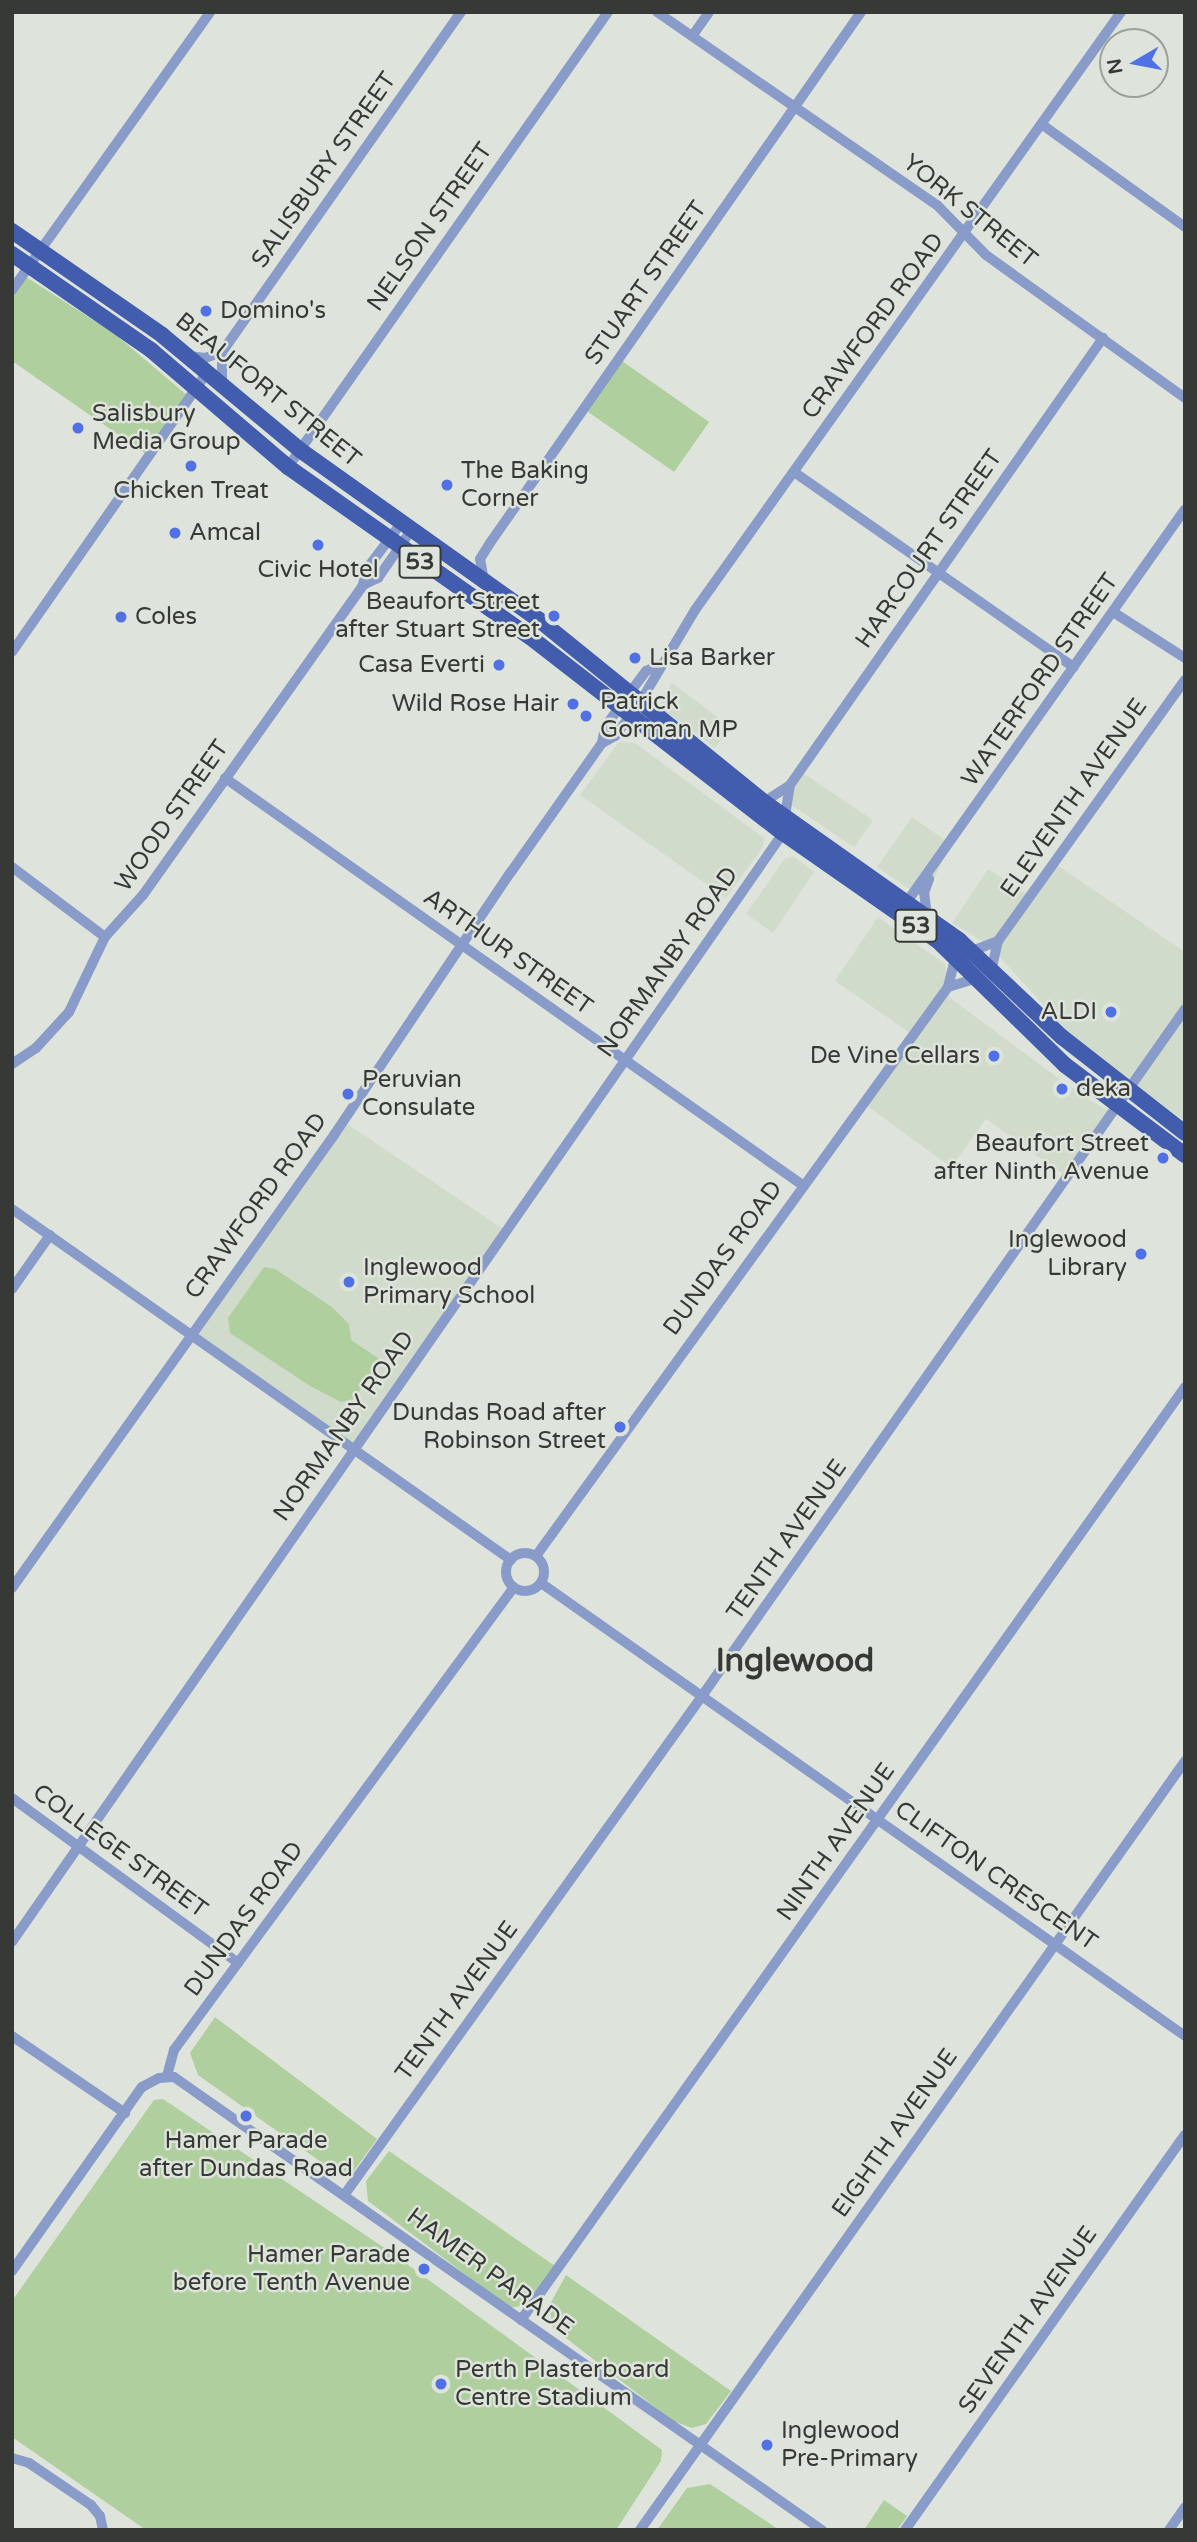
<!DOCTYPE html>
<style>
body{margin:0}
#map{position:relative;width:1197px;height:2542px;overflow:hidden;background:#dee4db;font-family:"Varela Round",sans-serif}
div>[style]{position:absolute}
.built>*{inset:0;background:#d1dbcb;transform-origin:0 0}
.green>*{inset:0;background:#afcf9e;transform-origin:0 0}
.street>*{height:10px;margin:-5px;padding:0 5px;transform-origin:5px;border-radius:5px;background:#899bc9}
.street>.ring{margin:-5px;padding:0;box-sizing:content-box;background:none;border:10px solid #899bc9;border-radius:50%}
.primary>*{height:16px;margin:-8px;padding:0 8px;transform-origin:8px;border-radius:8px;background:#425cae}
.dots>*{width:19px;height:19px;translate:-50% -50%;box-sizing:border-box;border:4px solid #dee4db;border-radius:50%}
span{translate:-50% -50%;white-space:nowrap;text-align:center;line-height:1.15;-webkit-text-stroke:5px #dee4db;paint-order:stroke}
.shield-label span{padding:2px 5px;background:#dee4db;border:2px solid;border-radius:5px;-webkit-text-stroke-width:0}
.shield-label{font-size:23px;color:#373936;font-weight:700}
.street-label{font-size:24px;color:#373936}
.poi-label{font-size:24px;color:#373936}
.left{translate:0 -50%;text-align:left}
.right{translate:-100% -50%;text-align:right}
.district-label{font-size:32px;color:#373936;font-weight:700}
.frame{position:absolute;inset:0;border:14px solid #373936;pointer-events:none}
.north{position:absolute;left:1099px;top:28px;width:70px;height:70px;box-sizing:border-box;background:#dee4db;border:2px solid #9ba099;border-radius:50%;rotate:260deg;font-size:19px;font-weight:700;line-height:28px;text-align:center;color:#373936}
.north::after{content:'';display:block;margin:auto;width:24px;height:32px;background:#5071e6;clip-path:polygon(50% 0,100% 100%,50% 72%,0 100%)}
</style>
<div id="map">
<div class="built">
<div style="clip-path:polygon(672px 683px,731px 727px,715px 748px,662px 709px,661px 698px)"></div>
<div style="clip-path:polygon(619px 742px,635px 743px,764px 838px,763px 847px,726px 898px,580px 795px)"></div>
<div style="left:800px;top:771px;width:88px;height:33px;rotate:34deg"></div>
<div style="clip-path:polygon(912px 817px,951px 844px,924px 899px,877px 867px)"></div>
<div style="clip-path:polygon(794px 857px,814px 872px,773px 933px,746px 914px,785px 858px)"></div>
<div style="clip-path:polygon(1054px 863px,1185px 952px,1185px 1121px,1077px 1042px,989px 945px,952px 923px,988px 869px,1030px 896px)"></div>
<div style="clip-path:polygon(878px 917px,945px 964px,950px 998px,1084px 1097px,1112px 1113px,1067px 1177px,986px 1119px,951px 1167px,863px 1103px,913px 1035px,835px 981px)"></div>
<div style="left:343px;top:1121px;width:197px;height:263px;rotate:34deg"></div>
</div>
<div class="green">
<div style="clip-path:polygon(23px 275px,115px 334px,189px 397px,149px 456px,12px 361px,12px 290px)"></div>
<div style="left:619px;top:359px;width:110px;height:61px;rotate:35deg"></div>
<div style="clip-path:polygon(264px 1267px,275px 1269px,332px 1307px,349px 1324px,351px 1340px,378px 1358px,379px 1364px,353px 1399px,341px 1402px,310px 1386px,230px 1333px,228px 1318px)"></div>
<div style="clip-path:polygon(215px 2017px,377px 2139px,351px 2175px,335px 2172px,198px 2075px,190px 2053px)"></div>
<div style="clip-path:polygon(163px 2099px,389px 2251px,662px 2450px,661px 2461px,616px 2530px,146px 2530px,12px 2437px,12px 2301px,154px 2100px)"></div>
<div style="clip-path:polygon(389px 2151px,555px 2266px,525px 2305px,510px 2308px,368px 2201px,366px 2181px)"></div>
<div style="clip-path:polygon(566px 2275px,731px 2391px,706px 2424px,692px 2428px,673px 2421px,553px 2328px,549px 2306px)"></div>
<div style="clip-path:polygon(710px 2484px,769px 2523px,779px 2530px,657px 2530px,687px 2488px)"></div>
<div style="clip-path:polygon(884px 2500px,907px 2516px,897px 2530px,864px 2530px)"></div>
</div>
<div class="street">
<div style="left:657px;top:12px;width:340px;rotate:34.6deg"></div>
<div style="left:937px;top:205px;width:70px;rotate:45.6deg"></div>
<div style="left:986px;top:255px;width:245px;rotate:35.7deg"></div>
<div style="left:693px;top:35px;width:28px;rotate:-55deg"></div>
<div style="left:1044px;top:126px;width:173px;rotate:35.6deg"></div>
<div style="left:12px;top:290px;width:341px;rotate:-54.5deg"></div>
<div style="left:189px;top:356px;width:16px;rotate:7deg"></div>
<div style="left:205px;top:358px;width:18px;rotate:-19deg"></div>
<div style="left:222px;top:384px;width:32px;rotate:-90deg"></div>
<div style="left:222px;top:352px;width:416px;rotate:-54.9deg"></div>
<div style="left:288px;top:467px;width:556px;rotate:-54.88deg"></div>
<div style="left:794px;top:472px;width:341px;rotate:34.9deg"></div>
<div style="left:484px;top:581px;width:22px;rotate:-100deg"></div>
<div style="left:480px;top:559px;width:19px;rotate:-58deg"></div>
<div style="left:490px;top:543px;width:648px;rotate:-55.06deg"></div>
<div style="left:363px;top:585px;width:17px;rotate:-25deg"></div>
<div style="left:378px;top:578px;width:60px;rotate:-55.2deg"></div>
<div style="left:1113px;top:612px;width:85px;rotate:32.6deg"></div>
<div style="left:12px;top:652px;width:341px;rotate:-55.1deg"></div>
<div style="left:602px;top:743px;width:16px;rotate:-79deg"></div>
<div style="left:605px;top:727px;width:39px;rotate:-54deg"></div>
<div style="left:628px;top:695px;width:30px;rotate:-53deg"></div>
<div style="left:646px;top:671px;width:14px;rotate:-25deg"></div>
<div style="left:225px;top:778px;width:705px;rotate:35.18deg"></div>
<div style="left:764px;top:802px;width:31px;rotate:-33deg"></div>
<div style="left:790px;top:785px;width:546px;rotate:-55deg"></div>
<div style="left:785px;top:816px;width:31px;rotate:-81deg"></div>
<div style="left:12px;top:867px;width:116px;rotate:37deg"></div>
<div style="left:904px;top:906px;width:486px;rotate:-54.7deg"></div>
<div style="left:927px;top:916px;width:23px;rotate:-97deg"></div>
<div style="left:924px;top:893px;width:15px;rotate:-70deg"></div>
<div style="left:972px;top:951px;width:28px;rotate:-21deg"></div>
<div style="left:992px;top:967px;width:27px;rotate:-77deg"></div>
<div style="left:998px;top:941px;width:321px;rotate:-54.4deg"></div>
<div style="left:948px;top:987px;width:30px;rotate:-17deg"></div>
<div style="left:12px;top:1064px;width:29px;rotate:-34deg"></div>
<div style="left:36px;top:1048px;width:49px;rotate:-47.5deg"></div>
<div style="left:69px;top:1012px;width:83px;rotate:-64.4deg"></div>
<div style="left:105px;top:937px;width:57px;rotate:-47.9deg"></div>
<div style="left:143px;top:895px;width:380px;rotate:-54.6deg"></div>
<div style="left:363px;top:585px;width:15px;rotate:-79deg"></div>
<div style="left:366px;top:570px;width:60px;rotate:-53.1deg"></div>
<div style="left:12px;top:1209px;width:610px;rotate:35.12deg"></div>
<div style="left:12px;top:1289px;width:66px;rotate:-54.9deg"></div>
<div class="ring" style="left:506px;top:1553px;width:28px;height:28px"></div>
<div style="left:536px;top:1556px;width:702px;rotate:-54.09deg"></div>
<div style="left:948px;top:987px;width:32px;rotate:-76deg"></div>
<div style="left:541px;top:1583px;width:787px;rotate:35.12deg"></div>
<div style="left:12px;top:1588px;width:556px;rotate:-54.59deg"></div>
<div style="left:334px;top:1135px;width:317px;rotate:-56.1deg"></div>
<div style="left:511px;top:872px;width:158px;rotate:-54.8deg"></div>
<div style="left:602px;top:743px;width:15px;rotate:-28deg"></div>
<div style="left:615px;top:736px;width:40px;rotate:-53deg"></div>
<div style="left:639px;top:704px;width:109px;rotate:-59.2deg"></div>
<div style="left:695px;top:610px;width:734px;rotate:-54.53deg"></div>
<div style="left:12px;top:1798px;width:280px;rotate:36.1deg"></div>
<div style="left:12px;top:1942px;width:1351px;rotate:-55.19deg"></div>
<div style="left:12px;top:2036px;width:137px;rotate:34.3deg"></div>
<div style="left:167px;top:2076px;width:27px;rotate:-75deg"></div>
<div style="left:174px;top:2050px;width:574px;rotate:-53.71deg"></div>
<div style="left:345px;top:2194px;width:613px;rotate:-54.36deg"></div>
<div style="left:702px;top:1696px;width:840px;rotate:-54.89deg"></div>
<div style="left:12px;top:2271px;width:225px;rotate:-54.8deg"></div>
<div style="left:142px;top:2087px;width:19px;rotate:-28deg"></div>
<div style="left:159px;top:2078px;width:15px;rotate:-4deg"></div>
<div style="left:174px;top:2077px;width:791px;rotate:34.96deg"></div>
<div style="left:521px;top:2320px;width:1145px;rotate:-54.56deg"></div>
<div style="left:12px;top:2458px;width:18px;rotate:16deg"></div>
<div style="left:29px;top:2463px;width:75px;rotate:34.1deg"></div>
<div style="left:91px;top:2505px;width:14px;rotate:51deg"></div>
<div style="left:100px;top:2516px;width:14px;rotate:78deg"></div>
<div style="left:640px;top:2530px;width:943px;rotate:-54.67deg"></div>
<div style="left:905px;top:2530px;width:484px;rotate:-54.7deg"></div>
<div style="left:1169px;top:2530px;width:28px;rotate:-55deg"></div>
</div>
<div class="primary">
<div style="left:12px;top:231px;width:183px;rotate:34.7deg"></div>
<div style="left:162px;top:335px;width:180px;rotate:39.8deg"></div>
<div style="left:300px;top:450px;width:292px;rotate:35.4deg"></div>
<div style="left:538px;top:619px;width:291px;rotate:39deg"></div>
<div style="left:764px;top:802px;width:239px;rotate:35.3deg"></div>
<div style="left:959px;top:940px;width:141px;rotate:43.3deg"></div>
<div style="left:1062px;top:1037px;width:156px;rotate:38deg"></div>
<div style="left:12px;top:254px;width:169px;rotate:34.6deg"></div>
<div style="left:151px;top:350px;width:180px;rotate:40.5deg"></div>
<div style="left:288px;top:467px;width:296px;rotate:35.1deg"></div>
<div style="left:530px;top:637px;width:320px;rotate:37.8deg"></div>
<div style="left:783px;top:833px;width:190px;rotate:34.9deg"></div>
<div style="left:939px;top:942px;width:176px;rotate:44.3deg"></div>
<div style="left:1065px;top:1065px;width:150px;rotate:36.9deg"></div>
</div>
<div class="dots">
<div style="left:206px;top:311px;background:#5071e6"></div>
<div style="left:78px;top:428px;background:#5071e6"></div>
<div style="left:191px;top:466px;background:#5071e6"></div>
<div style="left:447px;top:485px;background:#5071e6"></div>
<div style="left:175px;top:533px;background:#5071e6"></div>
<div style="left:318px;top:545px;background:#5071e6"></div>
<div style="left:554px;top:616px;background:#5071e6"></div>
<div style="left:121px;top:617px;background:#5071e6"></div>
<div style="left:635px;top:658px;background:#5071e6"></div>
<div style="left:499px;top:665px;background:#5071e6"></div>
<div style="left:573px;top:704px;background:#5071e6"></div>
<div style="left:586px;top:716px;background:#5071e6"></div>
<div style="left:1111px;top:1012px;background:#5071e6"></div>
<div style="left:994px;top:1056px;background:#5071e6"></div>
<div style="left:1062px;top:1089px;background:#5071e6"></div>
<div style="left:348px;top:1094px;background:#5071e6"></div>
<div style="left:1163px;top:1158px;background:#5071e6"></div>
<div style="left:1141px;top:1254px;background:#5071e6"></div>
<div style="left:349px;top:1282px;background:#5071e6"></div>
<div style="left:620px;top:1427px;background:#5071e6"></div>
<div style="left:246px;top:2116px;background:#5071e6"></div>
<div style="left:424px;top:2269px;background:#5071e6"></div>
<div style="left:441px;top:2384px;background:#5071e6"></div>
<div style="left:767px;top:2445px;background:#5071e6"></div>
</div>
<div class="shield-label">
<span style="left:420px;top:562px">53</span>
<span style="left:916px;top:926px">53</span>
</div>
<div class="street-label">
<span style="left:324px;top:170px;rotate:-55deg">SALISBURY STREET</span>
<span style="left:970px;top:211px;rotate:39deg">YORK STREET</span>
<span style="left:430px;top:227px;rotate:-55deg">NELSON STREET</span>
<span style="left:646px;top:283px;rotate:-55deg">STUART STREET</span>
<span style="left:873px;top:326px;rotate:-54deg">CRAWFORD ROAD</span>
<span style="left:268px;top:390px;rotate:39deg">BEAUFORT STREET</span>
<span style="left:929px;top:549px;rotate:-55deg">HARCOURT STREET</span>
<span style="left:1040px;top:680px;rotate:-55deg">WATERFORD STREET</span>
<span style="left:1074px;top:798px;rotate:-55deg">ELEVENTH AVENUE</span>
<span style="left:172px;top:816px;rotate:-55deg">WOOD STREET</span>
<span style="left:508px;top:952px;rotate:35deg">ARTHUR STREET</span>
<span style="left:668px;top:962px;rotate:-55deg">NORMANBY ROAD</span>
<span style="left:256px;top:1206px;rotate:-54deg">CRAWFORD ROAD</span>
<span style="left:723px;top:1258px;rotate:-54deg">DUNDAS ROAD</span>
<span style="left:344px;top:1426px;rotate:-55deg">NORMANBY ROAD</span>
<span style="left:787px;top:1540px;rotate:-55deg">TENTH AVENUE</span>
<span style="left:836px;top:1842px;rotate:-55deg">NINTH AVENUE</span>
<span style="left:120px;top:1851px;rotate:36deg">COLLEGE STREET</span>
<span style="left:996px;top:1876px;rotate:35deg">CLIFTON CRESCENT</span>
<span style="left:244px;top:1919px;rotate:-54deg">DUNDAS ROAD</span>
<span style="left:457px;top:2001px;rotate:-54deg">TENTH AVENUE</span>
<span style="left:895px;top:2133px;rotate:-55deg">EIGHTH AVENUE</span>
<span style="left:490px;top:2272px;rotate:36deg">HAMER PARADE</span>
<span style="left:1028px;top:2320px;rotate:-55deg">SEVENTH AVENUE</span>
</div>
<div class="poi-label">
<span class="left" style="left:220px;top:311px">Domino's</span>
<span class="left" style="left:92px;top:428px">Salisbury<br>Media Group</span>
<span class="left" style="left:461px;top:485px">The Baking<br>Corner</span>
<span style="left:191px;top:491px">Chicken Treat</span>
<span class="left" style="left:189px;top:533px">Amcal</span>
<span style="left:318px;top:570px">Civic Hotel</span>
<span class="right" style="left:540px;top:616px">Beaufort Street<br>after Stuart Street</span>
<span class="left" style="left:135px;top:617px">Coles</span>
<span class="left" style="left:649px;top:658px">Lisa Barker</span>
<span class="right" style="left:485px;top:665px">Casa Everti</span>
<span class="left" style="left:600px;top:716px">Patrick<br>Gorman MP</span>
<span class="right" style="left:559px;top:704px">Wild Rose Hair</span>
<span class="right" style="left:1097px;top:1012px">ALDI</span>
<span class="right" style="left:980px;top:1056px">De Vine Cellars</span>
<span class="left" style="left:362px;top:1094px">Peruvian<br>Consulate</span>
<span class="left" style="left:1076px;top:1089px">deka</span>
<span class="right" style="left:1149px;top:1158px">Beaufort Street<br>after Ninth Avenue</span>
<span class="right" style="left:1127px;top:1254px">Inglewood<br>Library</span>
<span class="left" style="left:363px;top:1282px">Inglewood<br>Primary School</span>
<span class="right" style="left:606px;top:1427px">Dundas Road after<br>Robinson Street</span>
<span style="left:246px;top:2155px">Hamer Parade<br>after Dundas Road</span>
<span class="right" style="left:410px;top:2269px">Hamer Parade<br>before Tenth Avenue</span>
<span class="left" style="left:455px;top:2384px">Perth Plasterboard<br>Centre Stadium</span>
<span class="left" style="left:781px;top:2445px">Inglewood<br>Pre-Primary</span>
</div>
<div class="district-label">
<span style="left:795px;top:1661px">Inglewood</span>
</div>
<div class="frame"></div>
<div class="north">N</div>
</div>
